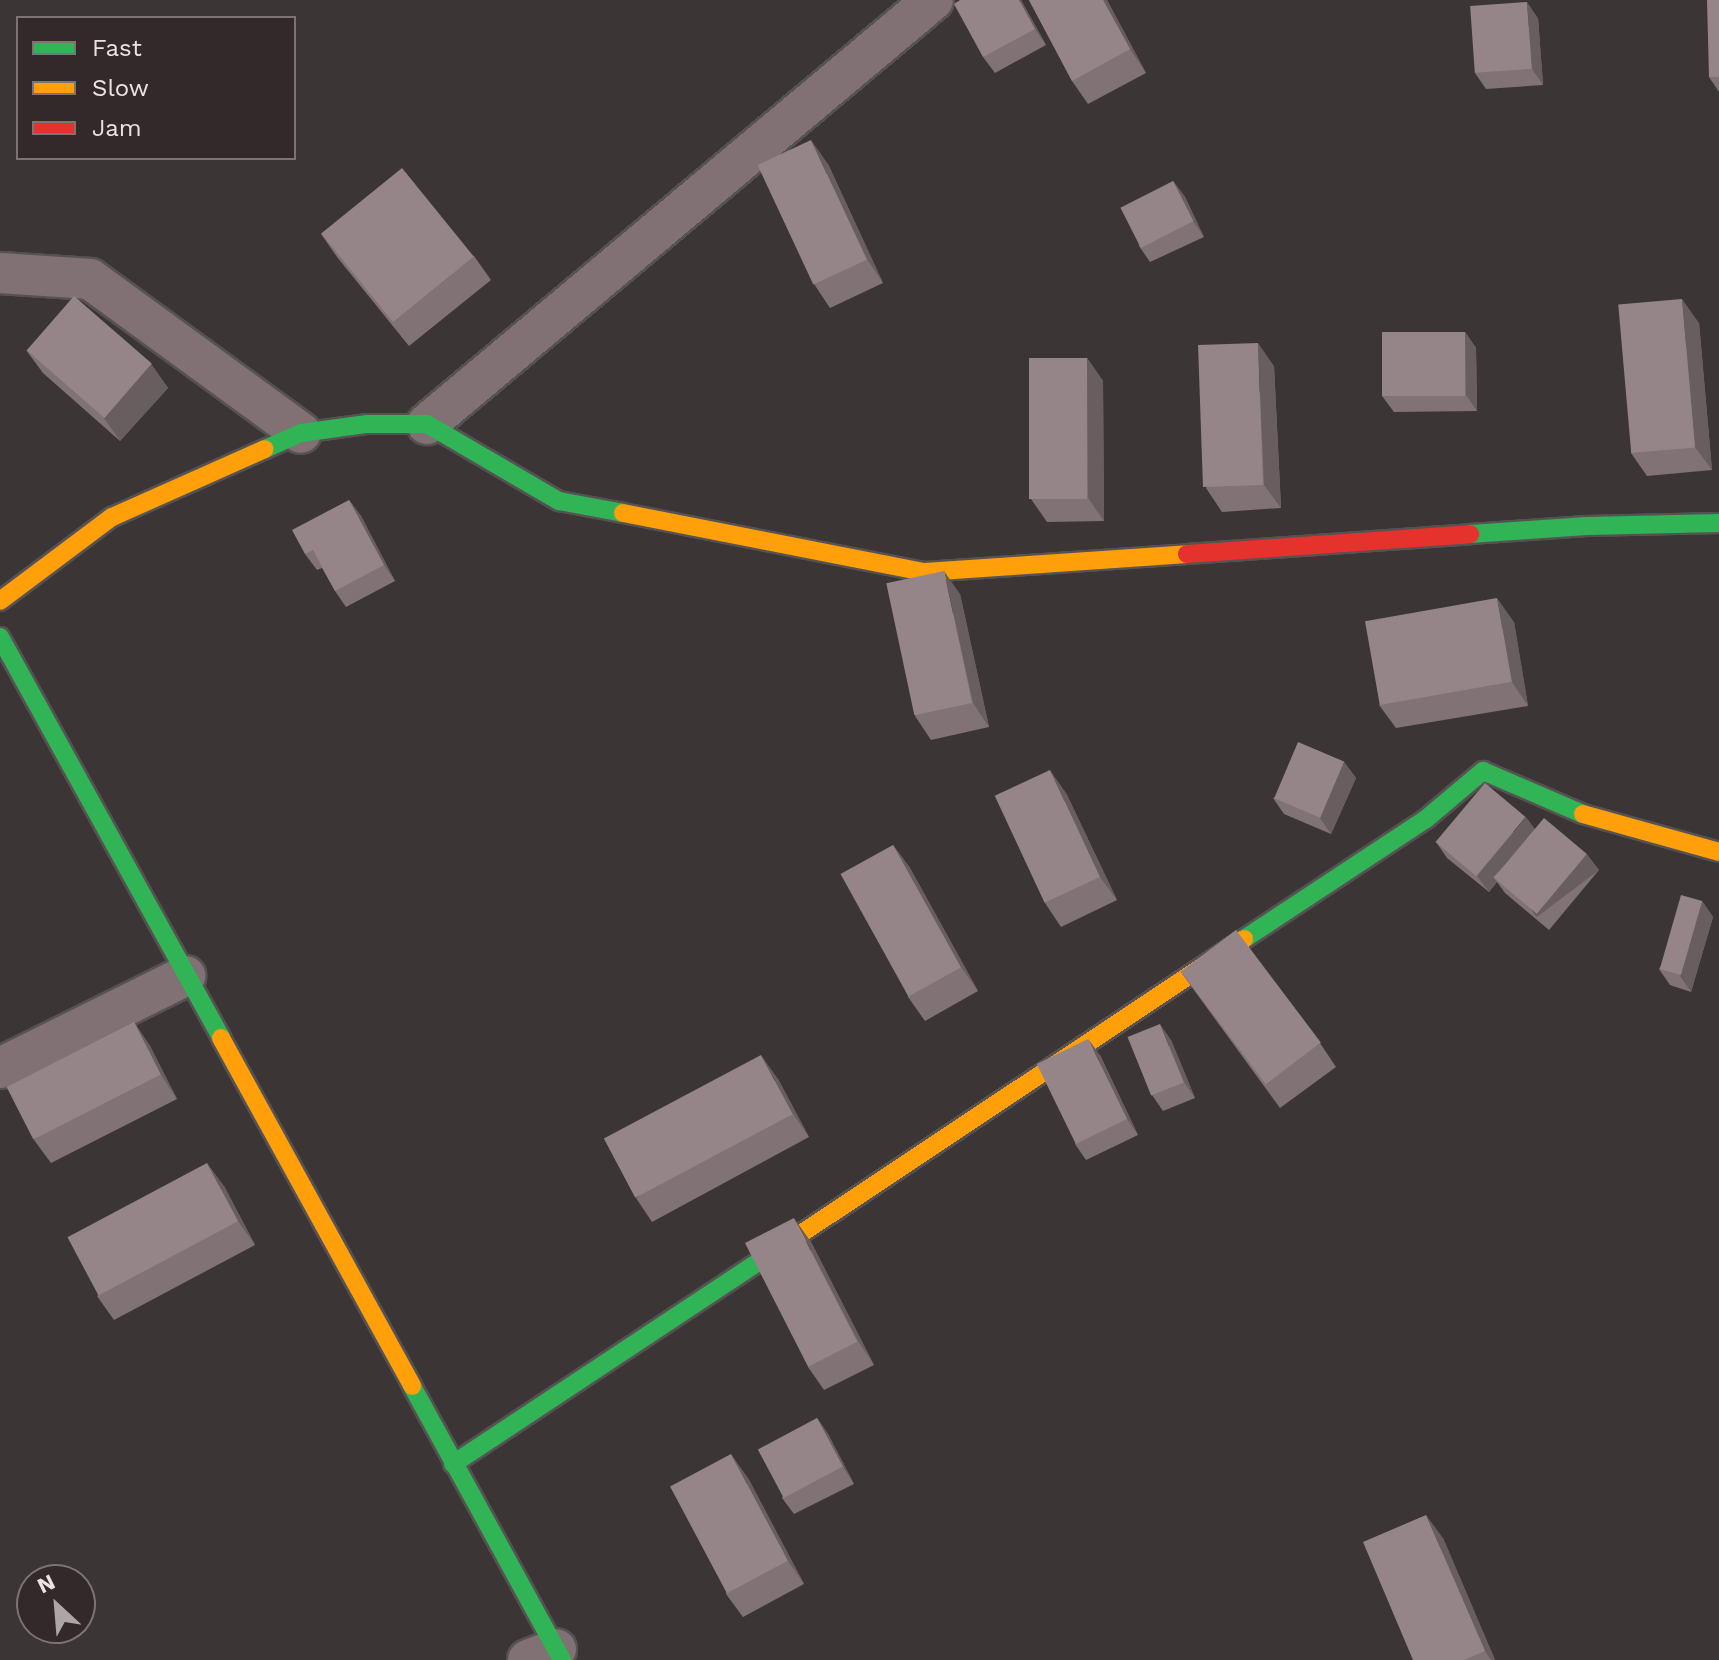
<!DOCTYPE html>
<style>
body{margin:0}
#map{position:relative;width:1719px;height:1660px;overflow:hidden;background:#3b3536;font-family:"Work Sans",sans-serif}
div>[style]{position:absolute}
.roads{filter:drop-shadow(2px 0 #565253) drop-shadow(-2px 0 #565253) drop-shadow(0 2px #565253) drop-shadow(0 -2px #565253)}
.street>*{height:40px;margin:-20px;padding:0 20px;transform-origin:20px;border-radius:20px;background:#817074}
.fast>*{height:18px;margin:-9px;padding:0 9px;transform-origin:9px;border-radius:9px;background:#30b455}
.slow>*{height:18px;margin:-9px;padding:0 9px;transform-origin:9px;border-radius:9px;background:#ff9f0a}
.jam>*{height:18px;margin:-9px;padding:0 9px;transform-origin:9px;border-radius:9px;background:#e5322d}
.wall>*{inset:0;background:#807275}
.shaded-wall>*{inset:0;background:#685d5f;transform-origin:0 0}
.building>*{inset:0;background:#958588;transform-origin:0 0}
span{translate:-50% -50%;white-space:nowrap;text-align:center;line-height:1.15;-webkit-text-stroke:8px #33292b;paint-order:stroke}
.legend{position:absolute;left:16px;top:16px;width:280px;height:144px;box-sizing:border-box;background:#33292b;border:2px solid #7c7375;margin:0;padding:10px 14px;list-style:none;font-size:24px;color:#e9e3e4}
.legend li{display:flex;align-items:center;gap:16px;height:40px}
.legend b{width:40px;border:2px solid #7c7375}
.north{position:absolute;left:16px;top:1564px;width:80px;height:80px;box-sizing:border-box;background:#33292b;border:2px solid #7c7375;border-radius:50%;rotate:334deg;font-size:22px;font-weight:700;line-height:32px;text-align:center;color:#e9e3e4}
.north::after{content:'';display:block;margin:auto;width:28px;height:36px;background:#aca6a7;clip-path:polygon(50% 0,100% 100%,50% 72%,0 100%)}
</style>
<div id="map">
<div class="roads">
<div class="street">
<div style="left:0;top:273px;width:90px;rotate:3.8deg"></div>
<div style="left:90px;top:279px;width:261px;rotate:36.1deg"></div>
<div style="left:427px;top:424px;width:660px;rotate:-39.96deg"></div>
<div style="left:0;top:1068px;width:207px;rotate:-26.4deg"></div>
<div style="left:528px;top:1660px;width:30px;rotate:-21deg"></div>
</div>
<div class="fast">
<div style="left:265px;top:449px;width:39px;rotate:-24deg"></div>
<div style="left:301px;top:433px;width:67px;rotate:-7.8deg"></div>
<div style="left:367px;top:424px;width:60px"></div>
<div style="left:427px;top:424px;width:153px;rotate:30.3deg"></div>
<div style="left:559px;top:501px;width:65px;rotate:10.6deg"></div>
<div style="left:1470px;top:534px;width:117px;rotate:-3.9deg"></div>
<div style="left:1587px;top:526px;width:132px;rotate:-1.3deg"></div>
<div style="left:0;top:637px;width:458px;rotate:61.1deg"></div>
<div style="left:1244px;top:939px;width:218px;rotate:-33.4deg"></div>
<div style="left:1426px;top:819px;width:75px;rotate:-40.1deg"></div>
<div style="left:1483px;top:771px;width:109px;rotate:23.3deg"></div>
<div style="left:412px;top:1386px;width:312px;rotate:61.3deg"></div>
<div style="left:453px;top:1464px;width:419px;rotate:-33.5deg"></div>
</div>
<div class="slow">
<div style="left:623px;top:513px;width:308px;rotate:11.1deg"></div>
<div style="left:925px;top:572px;width:263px;rotate:-3.9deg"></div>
<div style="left:0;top:601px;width:140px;rotate:-36.9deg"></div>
<div style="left:112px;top:517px;width:167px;rotate:-24deg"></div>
<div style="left:1583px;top:814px;width:141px;rotate:15.6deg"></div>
<div style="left:221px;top:1038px;width:397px;rotate:61.2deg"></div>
<div style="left:802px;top:1233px;width:531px;rotate:-33.63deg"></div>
</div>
<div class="jam">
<div style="left:1187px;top:554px;width:284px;rotate:-4deg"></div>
</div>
</div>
<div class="wall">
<div style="clip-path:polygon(1021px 0,1046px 45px,995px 73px,983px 57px)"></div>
<div style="clip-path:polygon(1029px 0,1107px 0,1146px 73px,1088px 104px,1072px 81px)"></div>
<div style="clip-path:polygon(1719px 0,1719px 92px,1709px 77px)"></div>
<div style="clip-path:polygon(1538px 18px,1543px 85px,1486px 89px,1475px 73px)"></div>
<div style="clip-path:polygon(828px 164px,883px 283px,830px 308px,814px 284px)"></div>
<div style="clip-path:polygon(1173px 181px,1185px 197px,1204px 237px,1150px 262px,1139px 246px)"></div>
<div style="clip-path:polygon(321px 234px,474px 256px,491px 280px,409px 346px,337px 257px)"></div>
<div style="clip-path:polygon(1699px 323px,1712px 470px,1647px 476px,1631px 453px)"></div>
<div style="clip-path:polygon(1465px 332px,1476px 348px,1477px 411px,1394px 412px,1382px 396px)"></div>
<div style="clip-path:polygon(26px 350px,151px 364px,168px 388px,120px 441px,43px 373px)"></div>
<div style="clip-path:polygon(1087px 358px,1103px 381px,1104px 521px,1047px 522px,1031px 499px)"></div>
<div style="clip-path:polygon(1274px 366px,1281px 508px,1222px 512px,1206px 488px)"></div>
<div style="clip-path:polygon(349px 500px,361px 516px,395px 581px,346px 607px,335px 591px,322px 568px,317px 570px,305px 554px)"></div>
<div style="clip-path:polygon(960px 594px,989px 727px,931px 740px,915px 716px)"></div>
<div style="clip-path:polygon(1514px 622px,1528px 706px,1396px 728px,1379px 705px)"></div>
<div style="clip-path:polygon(1344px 762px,1356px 778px,1331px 834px,1284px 814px,1273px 798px)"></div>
<div style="clip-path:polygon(1066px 793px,1117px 900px,1061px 927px,1045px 903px)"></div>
<div style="clip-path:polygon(1535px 829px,1599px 870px,1549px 930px,1505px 893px,1497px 882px,1489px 892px,1447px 858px,1436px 842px)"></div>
<div style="clip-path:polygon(893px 845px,910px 868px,978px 991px,925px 1021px,908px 997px)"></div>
<div style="clip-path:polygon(1702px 901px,1713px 917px,1691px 992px,1670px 985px,1659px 969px)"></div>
<div style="clip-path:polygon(1180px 971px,1320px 1043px,1336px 1067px,1280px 1108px)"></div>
<div style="clip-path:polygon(134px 1022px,150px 1046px,177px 1099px,51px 1163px,34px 1140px)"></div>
<div style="clip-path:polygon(1171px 1040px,1195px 1098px,1163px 1111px,1152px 1095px)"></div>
<div style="clip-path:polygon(1100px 1055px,1138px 1135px,1086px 1160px,1075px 1144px)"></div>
<div style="clip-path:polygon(778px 1079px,809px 1137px,652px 1222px,636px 1198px)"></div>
<div style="clip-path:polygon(224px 1186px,255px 1245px,114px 1320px,97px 1296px)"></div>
<div style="clip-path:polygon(811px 1242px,874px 1365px,824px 1390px,808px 1367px)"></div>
<div style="clip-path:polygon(817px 1418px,828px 1434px,854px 1484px,794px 1514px,782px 1498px)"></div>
<div style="clip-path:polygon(748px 1478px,804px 1584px,743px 1617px,726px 1594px)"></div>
<div style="clip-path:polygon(1443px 1538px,1495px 1660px,1413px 1660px)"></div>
</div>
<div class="shaded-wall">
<div style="clip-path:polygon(1019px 0,1021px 0,1046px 45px,1035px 29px)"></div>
<div style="clip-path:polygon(1103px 0,1107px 0,1146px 73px,1130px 49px)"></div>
<div style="clip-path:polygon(1527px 2px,1538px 18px,1543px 85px,1532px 69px)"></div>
<div style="clip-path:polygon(811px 140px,828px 164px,883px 283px,867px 259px)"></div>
<div style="clip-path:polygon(1173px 181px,1185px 197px,1204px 237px,1193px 221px)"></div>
<div style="clip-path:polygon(1682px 299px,1699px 323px,1712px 470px,1695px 447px)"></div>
<div style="clip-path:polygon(1465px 332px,1476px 348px,1477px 411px,1466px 395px)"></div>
<div style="clip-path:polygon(1258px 343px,1274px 366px,1281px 508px,1264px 485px)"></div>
<div style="clip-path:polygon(1087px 358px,1103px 381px,1104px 521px,1088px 498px)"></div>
<div style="clip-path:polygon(151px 364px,168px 388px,120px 441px,104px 418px)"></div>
<div style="clip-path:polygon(349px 500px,361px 516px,395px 581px,384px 565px)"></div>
<div style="clip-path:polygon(944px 571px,960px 594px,989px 727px,973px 703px)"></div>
<div style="clip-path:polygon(1497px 598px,1514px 622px,1528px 706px,1512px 682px)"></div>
<div style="clip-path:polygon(1344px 762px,1356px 778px,1331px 834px,1320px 818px)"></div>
<div style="clip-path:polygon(1050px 770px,1066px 793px,1117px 900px,1100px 877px)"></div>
<div style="clip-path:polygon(1526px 817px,1538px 833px,1493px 877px,1497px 882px,1489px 892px,1477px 876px)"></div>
<div style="clip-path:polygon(893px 845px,910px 868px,978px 991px,961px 967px)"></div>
<div style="left:1587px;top:854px;width:20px;height:78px;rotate:53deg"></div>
<div style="clip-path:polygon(1702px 901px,1713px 917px,1691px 992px,1680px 976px)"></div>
<div style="clip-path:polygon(134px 1022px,150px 1046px,177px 1099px,161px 1075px)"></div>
<div style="clip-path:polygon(1160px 1024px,1171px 1040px,1195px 1098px,1184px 1082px)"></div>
<div style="clip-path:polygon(1088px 1039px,1100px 1055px,1138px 1135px,1127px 1119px)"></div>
<div style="clip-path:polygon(761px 1055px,778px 1079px,809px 1137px,793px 1114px)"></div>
<div style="clip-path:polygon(207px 1163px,224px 1186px,255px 1245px,238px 1221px)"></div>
<div style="clip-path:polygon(794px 1218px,811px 1242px,874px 1365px,858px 1341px)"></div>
<div style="clip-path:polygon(817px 1418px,828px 1434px,854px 1484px,843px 1467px)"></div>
<div style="clip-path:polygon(731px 1454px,748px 1478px,804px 1584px,788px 1561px)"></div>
<div style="clip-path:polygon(1426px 1515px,1443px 1538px,1495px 1660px,1491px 1660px,1485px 1651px)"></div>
</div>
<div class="building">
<div style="clip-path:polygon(960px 0,1019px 0,1035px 29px,983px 57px,954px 4px)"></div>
<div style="clip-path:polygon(1029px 0,1103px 0,1130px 49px,1072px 81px)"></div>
<div style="clip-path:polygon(1707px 0,1719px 0,1719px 77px,1709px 77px)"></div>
<div style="left:1527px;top:2px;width:67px;height:57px;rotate:86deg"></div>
<div style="left:811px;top:140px;width:132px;height:59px;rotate:65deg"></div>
<div style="left:402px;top:168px;width:114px;height:104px;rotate:51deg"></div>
<div style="left:1173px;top:181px;width:45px;height:59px;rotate:63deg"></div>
<div style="left:74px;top:296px;width:103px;height:72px;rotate:41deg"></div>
<div style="left:1682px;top:299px;width:149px;height:64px;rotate:85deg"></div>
<div style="left:1382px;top:332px;width:83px;height:64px"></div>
<div style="left:1258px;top:343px;width:142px;height:60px;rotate:88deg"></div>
<div style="left:1029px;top:358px;width:58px;height:141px"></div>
<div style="clip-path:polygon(349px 500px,384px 565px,335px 591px,313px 550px,305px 554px,292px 530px)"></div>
<div style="left:944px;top:571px;width:135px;height:59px;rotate:78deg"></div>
<div style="left:1497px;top:598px;width:85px;height:134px;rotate:80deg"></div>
<div style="left:1298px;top:742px;width:50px;height:61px;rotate:23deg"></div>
<div style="left:1050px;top:770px;width:118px;height:61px;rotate:65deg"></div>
<div style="left:1485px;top:783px;width:53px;height:77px;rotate:40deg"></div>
<div style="left:1544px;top:818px;width:56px;height:78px;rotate:40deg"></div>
<div style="left:893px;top:845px;width:140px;height:60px;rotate:61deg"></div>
<div style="left:1681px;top:895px;width:22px;height:77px;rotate:16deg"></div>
<div style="left:1236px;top:930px;width:141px;height:69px;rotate:53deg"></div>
<div style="left:134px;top:1022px;width:59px;height:143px;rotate:63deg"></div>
<div style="left:1160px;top:1024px;width:63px;height:35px;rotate:68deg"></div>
<div style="left:1088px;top:1039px;width:89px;height:57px;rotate:64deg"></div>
<div style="left:761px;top:1055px;width:67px;height:178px;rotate:62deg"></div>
<div style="left:207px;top:1163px;width:66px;height:158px;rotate:62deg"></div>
<div style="left:794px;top:1218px;width:139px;height:55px;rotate:63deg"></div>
<div style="left:817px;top:1418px;width:55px;height:67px;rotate:62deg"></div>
<div style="left:731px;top:1454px;width:121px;height:69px;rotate:62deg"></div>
<div style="clip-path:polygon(1426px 1515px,1485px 1651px,1464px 1660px,1413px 1660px,1363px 1542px)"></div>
</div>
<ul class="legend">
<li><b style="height:10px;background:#30b455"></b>Fast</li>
<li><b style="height:10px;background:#ff9f0a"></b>Slow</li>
<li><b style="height:10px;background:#e5322d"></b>Jam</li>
</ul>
<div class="north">N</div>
</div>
